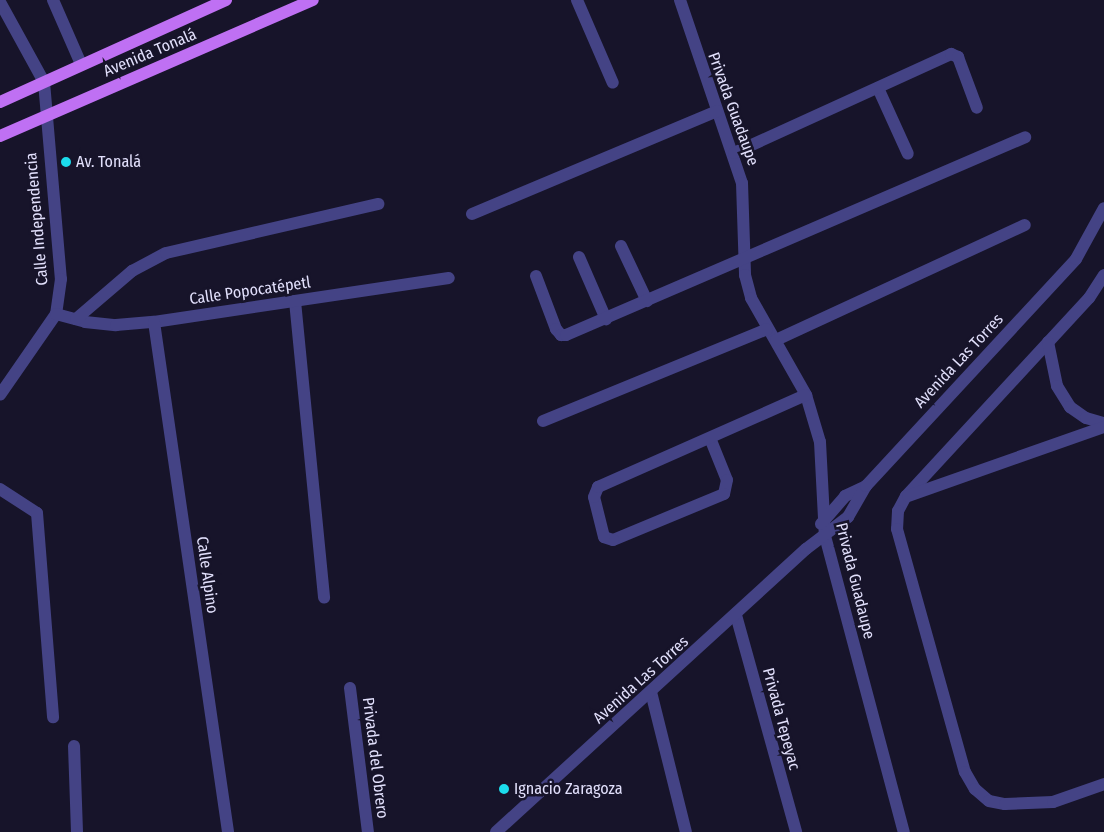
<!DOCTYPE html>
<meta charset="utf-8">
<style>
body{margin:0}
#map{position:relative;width:1104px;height:832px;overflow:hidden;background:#17142a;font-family:"Fira Sans Condensed",sans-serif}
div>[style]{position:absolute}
.minor>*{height:12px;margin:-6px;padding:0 6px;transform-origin:6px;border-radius:6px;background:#444385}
.major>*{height:12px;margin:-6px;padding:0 6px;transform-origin:6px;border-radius:6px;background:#bf70f3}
.dots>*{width:14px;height:14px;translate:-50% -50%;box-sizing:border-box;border:2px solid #17142a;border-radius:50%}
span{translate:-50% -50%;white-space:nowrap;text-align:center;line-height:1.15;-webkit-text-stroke:5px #17142a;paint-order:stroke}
.street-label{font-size:16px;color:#e2e0fc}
.poi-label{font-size:16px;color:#e2e0fc}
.left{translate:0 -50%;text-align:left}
</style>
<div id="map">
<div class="minor">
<div style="left:53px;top:0;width:70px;rotate:66.4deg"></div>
<div style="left:577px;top:0;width:90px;rotate:66.6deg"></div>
<div style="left:680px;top:0;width:193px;rotate:71.3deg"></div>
<div style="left:742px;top:183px;width:92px;rotate:88.1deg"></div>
<div style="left:745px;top:275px;width:24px;rotate:75deg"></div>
<div style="left:751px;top:298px;width:112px;rotate:60.4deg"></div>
<div style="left:806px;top:395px;width:49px;rotate:73.4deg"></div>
<div style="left:820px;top:442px;width:94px;rotate:87deg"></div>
<div style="left:825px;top:536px;width:306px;rotate:75.1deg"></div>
<div style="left:0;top:2px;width:91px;rotate:61.2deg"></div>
<div style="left:44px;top:82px;width:198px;rotate:85.1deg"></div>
<div style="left:61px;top:279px;width:35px;rotate:98deg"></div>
<div style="left:56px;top:314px;width:98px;rotate:124.7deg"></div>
<div style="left:878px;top:88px;width:72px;rotate:65.6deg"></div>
<div style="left:734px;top:153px;width:239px;rotate:-24.5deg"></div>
<div style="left:951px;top:54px;width:8px;rotate:23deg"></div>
<div style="left:958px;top:57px;width:54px;rotate:69.6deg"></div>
<div style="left:472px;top:214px;width:266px;rotate:-22.8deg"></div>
<div style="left:621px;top:246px;width:61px;rotate:64.7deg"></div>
<div style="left:579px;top:257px;width:68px;rotate:66.5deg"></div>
<div style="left:1104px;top:275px;width:27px;rotate:123deg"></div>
<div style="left:1089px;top:298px;width:270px;rotate:132.7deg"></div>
<div style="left:906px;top:496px;width:17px;rotate:118deg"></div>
<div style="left:898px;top:511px;width:18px;rotate:93deg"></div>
<div style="left:897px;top:529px;width:252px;rotate:74.4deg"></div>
<div style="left:965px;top:772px;width:20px;rotate:60deg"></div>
<div style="left:975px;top:789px;width:18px;rotate:41deg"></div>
<div style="left:989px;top:801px;width:16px;rotate:11deg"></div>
<div style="left:1005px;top:804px;width:48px;rotate:-2.4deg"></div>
<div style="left:1053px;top:802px;width:54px;rotate:-19.4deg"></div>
<div style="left:536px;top:276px;width:57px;rotate:69.3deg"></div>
<div style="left:556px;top:329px;width:8px;rotate:50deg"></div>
<div style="left:561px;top:335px;width:5px"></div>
<div style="left:566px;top:335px;width:500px;rotate:-23.3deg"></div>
<div style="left:295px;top:301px;width:298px;rotate:84.4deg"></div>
<div style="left:56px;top:314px;width:30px;rotate:15deg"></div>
<div style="left:85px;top:322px;width:31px;rotate:6deg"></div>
<div style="left:116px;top:325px;width:38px;rotate:-5deg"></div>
<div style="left:154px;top:322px;width:298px;rotate:-8.5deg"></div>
<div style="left:76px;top:319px;width:74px;rotate:-40.6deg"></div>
<div style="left:132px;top:271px;width:38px;rotate:-28deg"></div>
<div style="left:166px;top:253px;width:218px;rotate:-13deg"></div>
<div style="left:154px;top:322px;width:515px;rotate:81.74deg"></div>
<div style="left:776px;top:340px;width:274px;rotate:-24.8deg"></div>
<div style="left:1048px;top:342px;width:45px;rotate:78.4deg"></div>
<div style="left:1057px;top:386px;width:25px;rotate:58deg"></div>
<div style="left:1070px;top:407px;width:19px;rotate:35deg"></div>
<div style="left:1086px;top:418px;width:19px;rotate:16deg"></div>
<div style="left:543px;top:421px;width:242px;rotate:-22.3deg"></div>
<div style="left:710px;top:438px;width:45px;rotate:68deg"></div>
<div style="left:727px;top:480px;width:14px;rotate:102deg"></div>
<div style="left:724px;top:494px;width:120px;rotate:157.5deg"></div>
<div style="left:613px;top:540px;width:9px;rotate:-162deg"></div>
<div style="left:604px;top:537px;width:41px;rotate:-104deg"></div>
<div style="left:594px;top:497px;width:11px;rotate:-68deg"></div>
<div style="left:598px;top:487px;width:227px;rotate:-23.9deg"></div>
<div style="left:0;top:489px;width:44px;rotate:33deg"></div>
<div style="left:37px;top:513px;width:205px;rotate:85.5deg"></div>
<div style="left:908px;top:496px;width:208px;rotate:-19.4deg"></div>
<div style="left:821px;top:524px;width:37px;rotate:-49deg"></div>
<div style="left:845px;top:496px;width:23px;rotate:-25deg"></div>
<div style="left:736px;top:615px;width:225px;rotate:74.5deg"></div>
<div style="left:350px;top:688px;width:145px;rotate:82.9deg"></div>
<div style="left:651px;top:692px;width:144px;rotate:76deg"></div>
<div style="left:74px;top:746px;width:86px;rotate:88deg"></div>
<div style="left:496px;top:832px;width:420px;rotate:-42.4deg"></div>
<div style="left:806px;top:549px;width:53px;rotate:-37.3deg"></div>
<div style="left:848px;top:517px;width:36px;rotate:-60deg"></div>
<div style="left:866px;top:486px;width:309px;rotate:-47.2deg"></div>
<div style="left:1076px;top:259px;width:58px;rotate:-61.2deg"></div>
</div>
<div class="major">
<div style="left:0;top:102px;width:248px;rotate:-24.3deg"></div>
<div style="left:0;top:136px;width:341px;rotate:-23.5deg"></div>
</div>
<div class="dots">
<div style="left:66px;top:162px;background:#1cdcec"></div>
<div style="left:504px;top:789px;background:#1cdcec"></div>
</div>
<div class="street-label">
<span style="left:150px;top:53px;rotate:-23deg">Avenida Tonalá</span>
<span style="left:733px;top:109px;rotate:70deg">Privada Guadaupe</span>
<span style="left:37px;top:219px;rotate:-95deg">Calle Independencia</span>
<span style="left:250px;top:291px;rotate:-8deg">Calle Popocatépetl</span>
<span style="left:959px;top:361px;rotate:-47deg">Avenida Las Torres</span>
<span style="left:207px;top:575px;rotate:82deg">Calle Alpino</span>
<span style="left:855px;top:581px;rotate:76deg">Privada Guadaupe</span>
<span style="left:641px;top:680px;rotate:-42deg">Avenida Las Torres</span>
<span style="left:781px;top:719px;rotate:75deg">Privada Tepeyac</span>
<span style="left:375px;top:758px;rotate:83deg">Privada del Obrero</span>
</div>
<div class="poi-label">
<span class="left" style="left:76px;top:162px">Av. Tonalá</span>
<span class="left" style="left:514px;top:789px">Ignacio Zaragoza</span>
</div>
</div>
